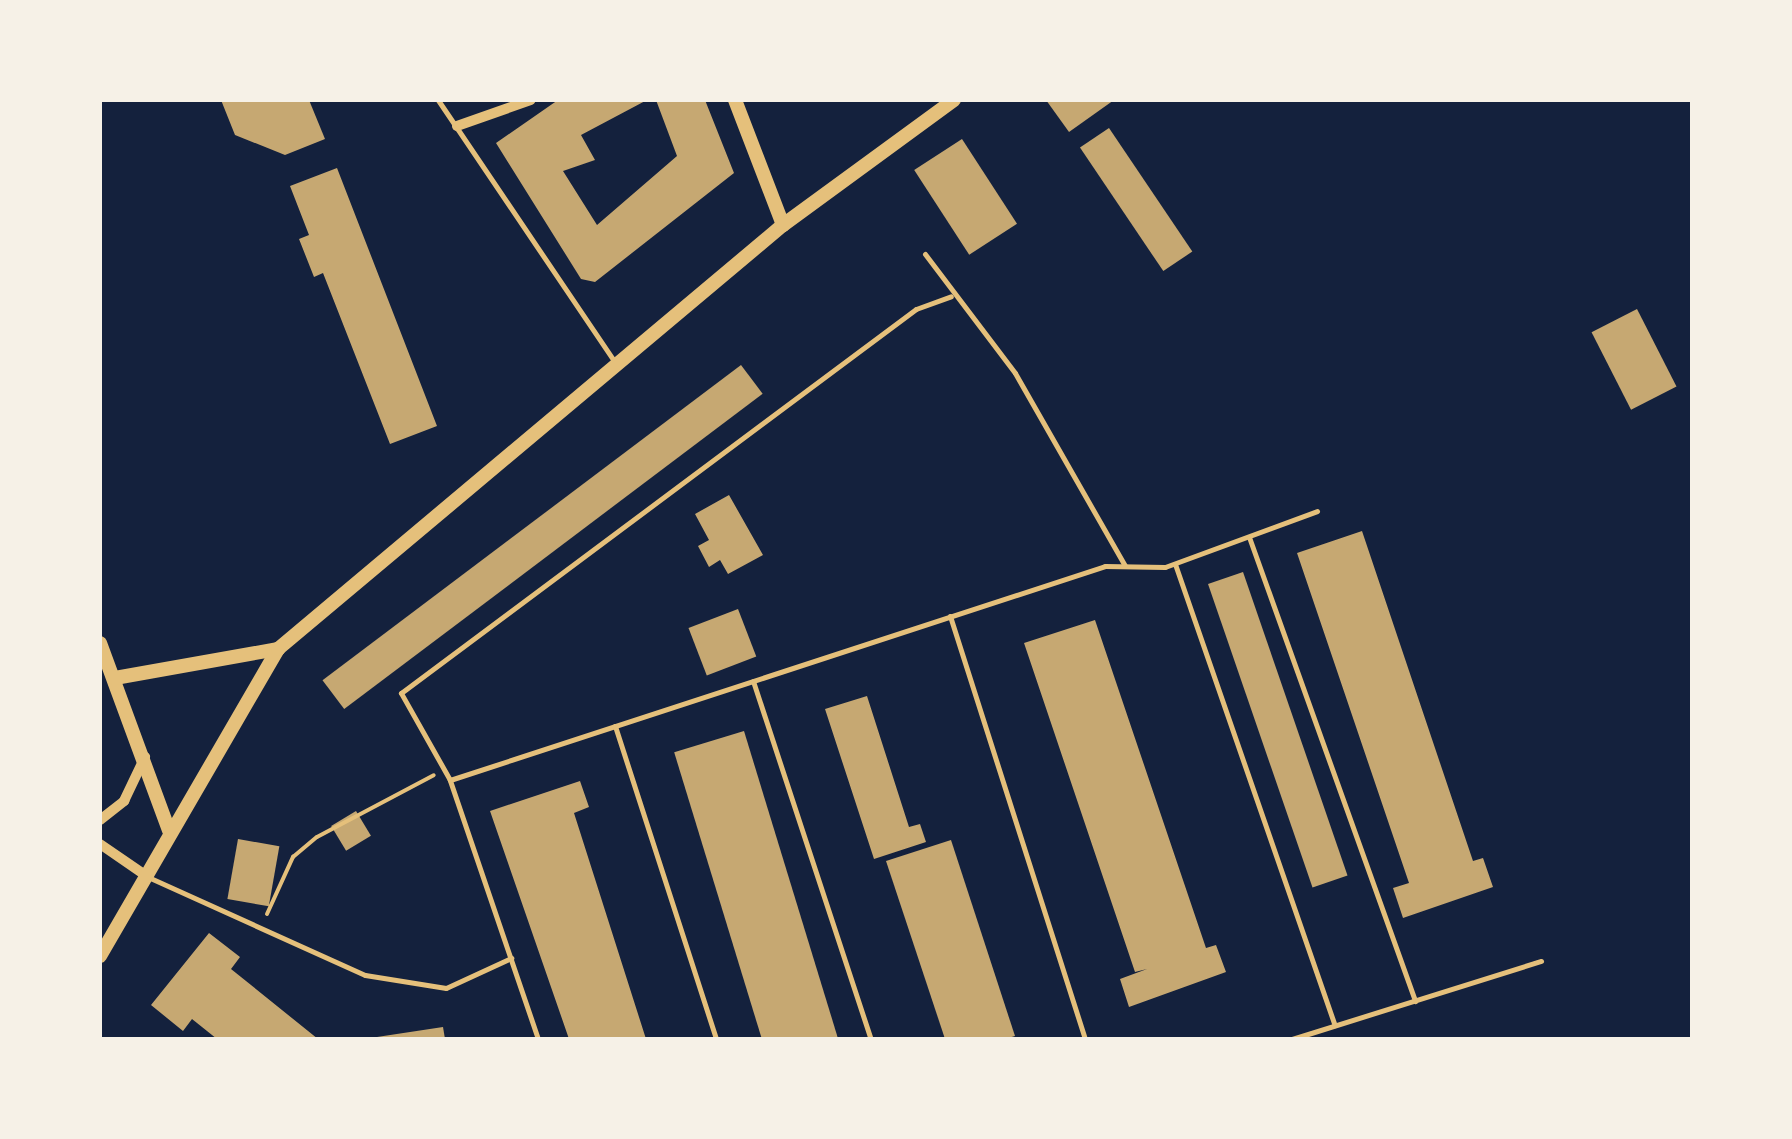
<!DOCTYPE html>
<style>
body{margin:0}
#map{position:relative;width:1792px;height:1139px;overflow:hidden;background:#14213d;font-family:Manrope,sans-serif}
div>[style]{position:absolute}
.building>*{inset:0;background:#c6a872;transform-origin:0 0}
.path>*{height:4px;margin:-2px;padding:0 2px;transform-origin:2px;border-radius:2px;background:#e5c07b}
.service>*{height:5px;margin:-2.5px;padding:0 2.5px;transform-origin:2.5px;border-radius:2.5px;background:#e5c07b}
.minor>*{height:10px;margin:-5px;padding:0 5px;transform-origin:5px;border-radius:5px;background:#e5c07b}
.tertiary>*{height:14px;margin:-7px;padding:0 7px;transform-origin:7px;border-radius:7px;background:#e5c07b}
span{translate:-50% -50%;white-space:nowrap;text-align:center;line-height:1.15;-webkit-text-stroke:8px #f6f1e7;paint-order:stroke}
.frame{position:absolute;inset:0;border:102px solid #f6f1e7;pointer-events:none}
</style>
<div id="map">
<div class="building">
<div style="clip-path:polygon(221px 100px,309px 100px,325px 139px,285px 155px,235px 135px)"></div>
<div style="clip-path:polygon(558px 100px,647px 100px,581px 135px,595px 160px,563px 171px,597px 225px,677px 156px,656px 100px,705px 100px,734px 173px,595px 282px,581px 279px,496px 143px)"></div>
<div style="clip-path:polygon(1046px 100px,1114px 100px,1069px 132px)"></div>
<div style="left:1109px;top:128px;width:149px;height:35px;rotate:56deg"></div>
<div style="left:962px;top:139px;width:101px;height:57px;rotate:57deg"></div>
<div style="clip-path:polygon(337px 168px,437px 426px,390px 444px,323px 273px,314px 277px,299px 239px,309px 235px,290px 186px)"></div>
<div style="left:1637px;top:309px;width:87px;height:51px;rotate:63deg"></div>
<div style="left:741px;top:365px;width:36px;height:524px;rotate:53deg"></div>
<div style="clip-path:polygon(729px 495px,763px 555px,728px 574px,720px 560px,709px 567px,698px 546px,709px 540px,695px 514px)"></div>
<div style="clip-path:polygon(1362px 531px,1473px 861px,1483px 858px,1493px 887px,1403px 918px,1393px 888px,1409px 883px,1297px 553px)"></div>
<div style="left:1243px;top:572px;width:321px;height:37px;rotate:71deg"></div>
<div style="left:738px;top:609px;width:51px;height:53px;rotate:69deg"></div>
<div style="clip-path:polygon(1095px 620px,1206px 948px,1216px 945px,1226px 972px,1129px 1007px,1120px 979px,1147px 969px,1135px 972px,1024px 643px)"></div>
<div style="clip-path:polygon(867px 696px,909px 827px,920px 824px,926px 842px,874px 859px,825px 709px)"></div>
<div style="left:744px;top:731px;width:323px;height:73px;rotate:73deg"></div>
<div style="clip-path:polygon(580px 781px,589px 807px,574px 813px,646px 1039px,569px 1039px,490px 811px)"></div>
<div style="left:356px;top:811px;width:29px;height:29px;rotate:59deg"></div>
<div style="left:238px;top:839px;width:42px;height:61px;rotate:10deg"></div>
<div style="clip-path:polygon(951px 840px,1015px 1036px,1005px 1039px,945px 1039px,886px 861px)"></div>
<div style="clip-path:polygon(209px 933px,240px 957px,231px 969px,318px 1039px,217px 1039px,192px 1019px,183px 1031px,151px 1005px)"></div>
<div style="clip-path:polygon(443px 1027px,445px 1039px,377px 1039px,377px 1037px)"></div>
</div>
<div class="path">
<div style="left:267px;top:914px;width:63px;rotate:-65.5deg"></div>
<div style="left:293px;top:857px;width:31px;rotate:-40deg"></div>
<div style="left:317px;top:837px;width:132px;rotate:-27.9deg"></div>
</div>
<div class="service">
<div style="left:438px;top:100px;width:316px;rotate:56deg"></div>
<div style="left:925px;top:254px;width:149px;rotate:52.9deg"></div>
<div style="left:1015px;top:373px;width:222px;rotate:60.3deg"></div>
<div style="left:1249px;top:537px;width:493px;rotate:70.3deg"></div>
<div style="left:1175px;top:564px;width:488px;rotate:70.9deg"></div>
<div style="left:950px;top:616px;width:444px;rotate:72.3deg"></div>
<div style="left:753px;top:681px;width:377px;rotate:71.8deg"></div>
<div style="left:615px;top:726px;width:329px;rotate:72.1deg"></div>
<div style="left:450px;top:780px;width:100px;rotate:-119.4deg"></div>
<div style="left:401px;top:693px;width:642px;rotate:-36.71deg"></div>
<div style="left:916px;top:309px;width:37px;rotate:-20deg"></div>
<div style="left:148px;top:877px;width:238px;rotate:24.3deg"></div>
<div style="left:365px;top:975px;width:82px;rotate:9.1deg"></div>
<div style="left:446px;top:988px;width:72px;rotate:-24.8deg"></div>
<div style="left:538px;top:1039px;width:274px;rotate:-108.8deg"></div>
<div style="left:450px;top:780px;width:689px;rotate:-18.09deg"></div>
<div style="left:1105px;top:566px;width:60px;rotate:1deg"></div>
<div style="left:1165px;top:567px;width:162px;rotate:-20.2deg"></div>
<div style="left:1292px;top:1039px;width:261px;rotate:-17.4deg"></div>
</div>
<div class="minor">
<div style="left:457px;top:126px;width:78px;rotate:-19.4deg"></div>
<div style="left:100px;top:820px;width:31px;rotate:-38deg"></div>
<div style="left:124px;top:801px;width:49px;rotate:-64.5deg"></div>
<div style="left:100px;top:844px;width:55px;rotate:34.6deg"></div>
</div>
<div class="tertiary">
<div style="left:735px;top:100px;width:134px;rotate:69deg"></div>
<div style="left:100px;top:643px;width:200px;rotate:69.8deg"></div>
<div style="left:115px;top:678px;width:166px;rotate:-10.1deg"></div>
<div style="left:100px;top:956px;width:355px;rotate:-59.9deg"></div>
<div style="left:278px;top:649px;width:659px;rotate:-40.02deg"></div>
<div style="left:783px;top:225px;width:212px;rotate:-36.2deg"></div>
</div>
<div class="frame"></div>
</div>
